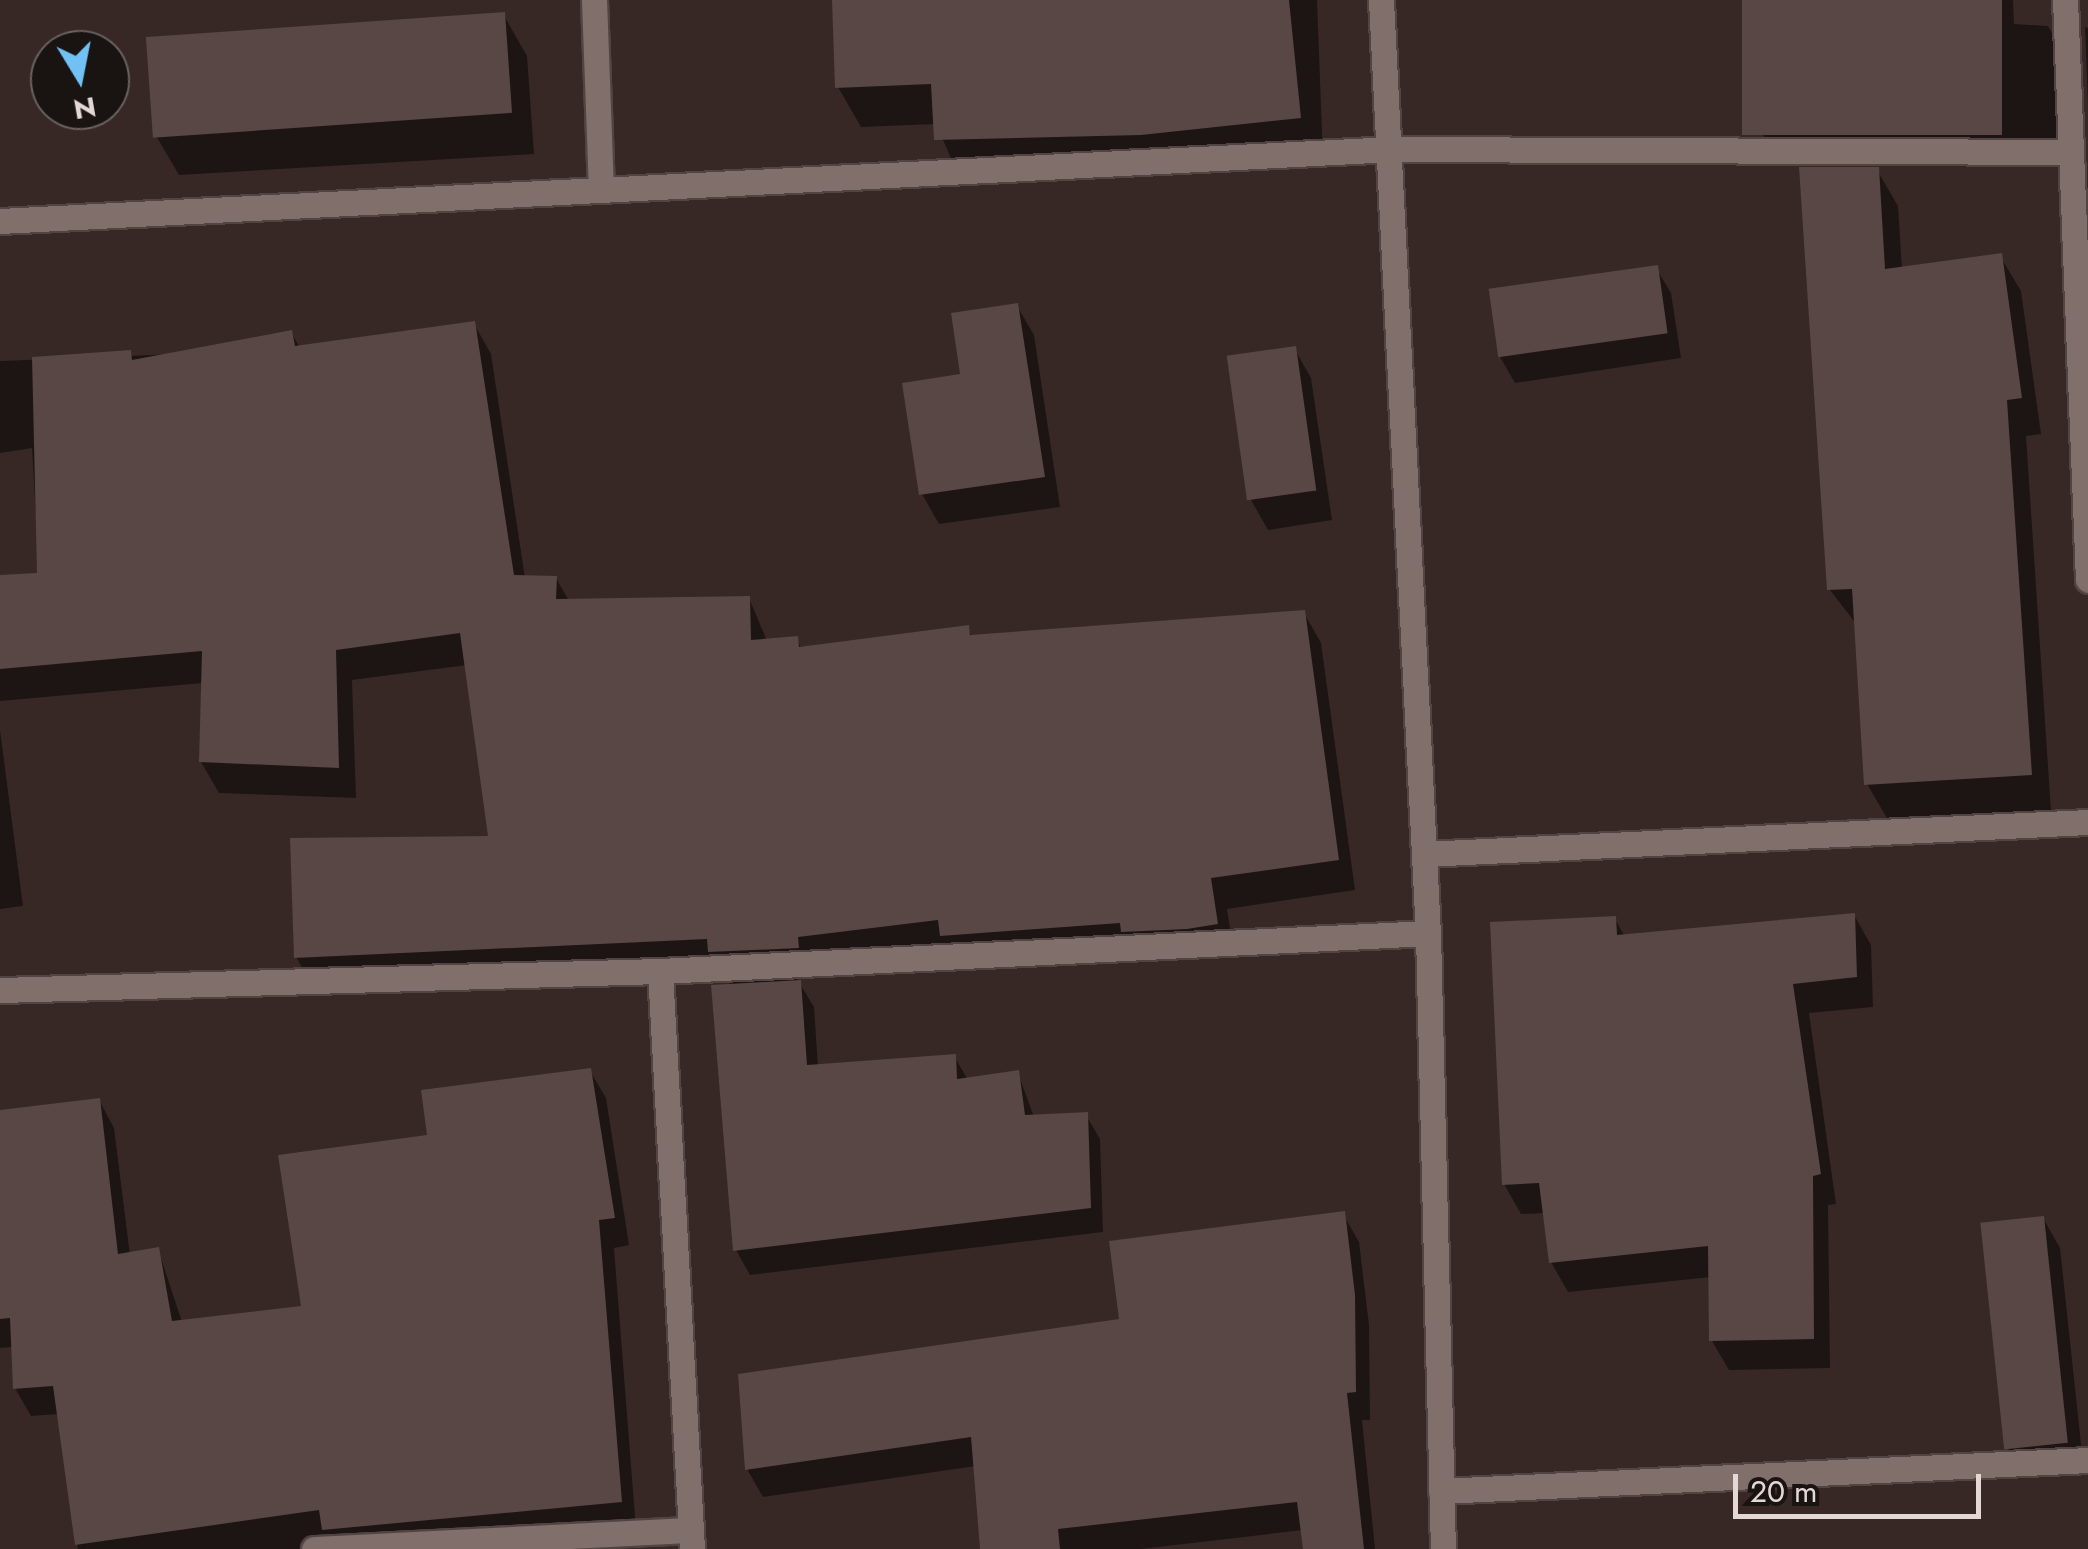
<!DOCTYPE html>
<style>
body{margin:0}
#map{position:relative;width:2088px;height:1549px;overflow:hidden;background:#372825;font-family:Jost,sans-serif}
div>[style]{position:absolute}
.shadow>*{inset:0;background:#0007}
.building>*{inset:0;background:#584744;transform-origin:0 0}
.roads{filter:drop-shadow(2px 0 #514442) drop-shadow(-2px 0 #514442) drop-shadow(0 2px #514442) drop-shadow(0 -2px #514442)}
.street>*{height:25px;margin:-12.5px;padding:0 12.5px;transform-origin:12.5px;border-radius:12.5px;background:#816f6b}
span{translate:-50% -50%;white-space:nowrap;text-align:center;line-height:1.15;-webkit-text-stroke:10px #191311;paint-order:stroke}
.north{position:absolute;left:30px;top:30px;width:100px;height:100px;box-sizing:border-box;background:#191311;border:2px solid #6a6260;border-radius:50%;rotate:170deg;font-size:28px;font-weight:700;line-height:40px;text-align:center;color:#e3d8d6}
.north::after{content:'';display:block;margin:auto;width:35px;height:45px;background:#72c1f5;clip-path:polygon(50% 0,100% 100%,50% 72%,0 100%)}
.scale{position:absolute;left:1733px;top:1474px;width:248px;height:45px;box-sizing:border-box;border:5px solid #e3d8d6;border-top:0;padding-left:12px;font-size:30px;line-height:35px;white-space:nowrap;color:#e3d8d6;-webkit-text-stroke:8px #191311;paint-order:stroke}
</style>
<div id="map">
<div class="shadow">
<div style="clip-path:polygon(834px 0,1317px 0,1323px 158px,1165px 175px,960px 179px,936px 124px,861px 127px,838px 87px)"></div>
<div style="clip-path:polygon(1745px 0,2013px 0,2014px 24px,2048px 26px,2064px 53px,2068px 158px,1777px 160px,1762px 133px)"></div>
<div style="clip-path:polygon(503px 14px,527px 56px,534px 154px,179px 175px,155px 134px)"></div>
<div style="clip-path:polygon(2085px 27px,2088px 28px,2088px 107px)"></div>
<div style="clip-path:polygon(1877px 170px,1898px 206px,1902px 269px,2000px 256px,2021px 291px,2041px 434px,2026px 436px,2051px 811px,1888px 820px,1867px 784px,1857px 625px,1830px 590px)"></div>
<div style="clip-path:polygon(1656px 268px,1671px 293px,1681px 358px,1515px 383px,1500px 357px)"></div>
<div style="clip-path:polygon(1017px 306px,1034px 335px,1060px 507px,939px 524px,922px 494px,963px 376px)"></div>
<div style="clip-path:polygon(474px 324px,491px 354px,525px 578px,556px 578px,569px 601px,749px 598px,767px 641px,796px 639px,802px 649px,967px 628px,973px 638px,1304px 613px,1321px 643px,1355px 890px,1227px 909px,1234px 955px,814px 967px,815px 978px,797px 979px,814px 1007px,818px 1067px,954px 1056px,968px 1080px,1018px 1073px,1034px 1117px,1086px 1115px,1100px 1139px,1103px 1232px,750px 1275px,736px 1250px,731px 986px,721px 969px,314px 988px,296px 957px,491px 839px,467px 665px,352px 680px,356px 798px,219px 793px,201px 762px,203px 683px,0 701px,0 588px,40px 587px,32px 448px,0 453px,0 361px,177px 354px,291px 332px,300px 348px)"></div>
<div style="clip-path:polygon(1294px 348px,1311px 378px,1332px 520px,1268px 530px,1251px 500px)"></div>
<div style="clip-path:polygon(0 730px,23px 906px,0 909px)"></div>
<div style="clip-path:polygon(1854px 915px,1871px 945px,1873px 1007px,1809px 1013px,1836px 1204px,1828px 1205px,1830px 1368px,1729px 1370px,1712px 1341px,1711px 1277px,1568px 1292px,1551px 1262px,1545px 1213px,1521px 1214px,1504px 1184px,1615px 919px,1625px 937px)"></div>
<div style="clip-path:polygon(590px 1071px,606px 1098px,629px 1245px,614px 1248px,636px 1529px,426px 1549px,78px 1549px,59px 1414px,31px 1416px,15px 1388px,13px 1347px,0 1348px,0 1112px,99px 1100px,114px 1128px,130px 1255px,158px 1249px,182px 1322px,304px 1308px,430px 1137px)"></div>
<div style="clip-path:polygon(1343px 1214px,1359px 1242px,1369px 1325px,1370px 1420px,1362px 1420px,1375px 1549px,1305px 1549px,1303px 1530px,1141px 1549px,982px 1549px,976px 1466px,763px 1497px,747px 1469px,1122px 1321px)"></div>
<div style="clip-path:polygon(2043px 1218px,2060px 1248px,2084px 1472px,2024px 1477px,2007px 1447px)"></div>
</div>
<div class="building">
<div style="clip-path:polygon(832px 0,1289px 0,1301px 118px,1141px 135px,934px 140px,931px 84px,835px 88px)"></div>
<div style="left:1742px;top:0;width:260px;height:135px"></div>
<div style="left:505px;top:12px;width:101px;height:360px;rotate:86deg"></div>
<div style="clip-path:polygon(1799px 167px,1879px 167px,1885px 269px,2002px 253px,2022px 398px,2007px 400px,2032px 775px,1864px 785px,1852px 589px,1827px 590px)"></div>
<div style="left:1658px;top:265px;width:69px;height:171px;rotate:82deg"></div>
<div style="clip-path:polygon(1018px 303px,1045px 477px,919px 495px,902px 383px,960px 374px,951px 313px)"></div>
<div style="clip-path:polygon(475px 321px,514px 575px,557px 576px,556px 599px,750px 596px,751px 640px,798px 636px,799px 647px,969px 625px,970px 635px,1305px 610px,1339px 860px,1211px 878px,1218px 924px,1187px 929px,1121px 932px,1120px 923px,940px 936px,938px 920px,798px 937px,799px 948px,708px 952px,707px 939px,294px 958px,290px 838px,488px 836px,460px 633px,336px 650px,339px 768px,199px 762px,202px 651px,0 669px,0 575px,37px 573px,32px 357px,131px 350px,132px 360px,292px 330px,295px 346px)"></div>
<div style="left:1296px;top:346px;width:146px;height:70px;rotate:82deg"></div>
<div style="clip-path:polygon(1855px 913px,1857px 977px,1793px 984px,1821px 1174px,1813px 1176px,1814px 1339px,1709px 1341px,1708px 1246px,1549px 1263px,1539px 1183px,1502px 1185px,1490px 922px,1616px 916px,1617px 935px)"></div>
<div style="clip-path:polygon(801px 980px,807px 1065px,956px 1054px,957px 1079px,1019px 1070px,1025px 1115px,1088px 1112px,1091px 1208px,733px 1251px,711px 985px)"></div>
<div style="clip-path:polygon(591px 1068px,615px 1218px,599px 1220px,622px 1502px,322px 1530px,319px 1510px,75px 1545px,53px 1386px,13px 1389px,10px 1318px,0 1319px,0 1110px,100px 1098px,118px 1254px,159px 1247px,172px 1321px,301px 1306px,278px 1155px,427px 1135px,421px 1090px)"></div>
<div style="clip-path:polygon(1345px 1211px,1355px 1295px,1356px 1392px,1347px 1393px,1364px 1549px,1303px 1549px,1297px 1502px,1058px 1529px,1060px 1549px,980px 1549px,971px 1437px,745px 1470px,738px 1374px,1119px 1319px,1109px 1241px)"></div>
<div style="left:2044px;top:1216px;width:228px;height:64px;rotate:84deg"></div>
</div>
<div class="roads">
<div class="street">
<div style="left:594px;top:0;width:189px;rotate:87.9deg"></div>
<div style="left:1381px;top:0;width:934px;rotate:87.12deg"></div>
<div style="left:1428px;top:933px;width:616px;rotate:88.61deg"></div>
<div style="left:2065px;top:0;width:580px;rotate:87.73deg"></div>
<div style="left:0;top:221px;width:1395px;rotate:-2.96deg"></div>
<div style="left:1393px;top:149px;width:675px;rotate:0.25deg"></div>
<div style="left:1424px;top:854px;width:665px;rotate:-2.76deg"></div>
<div style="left:660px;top:971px;width:579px;rotate:86.83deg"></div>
<div style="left:0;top:990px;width:660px;rotate:-1.65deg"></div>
<div style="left:660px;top:971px;width:769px;rotate:-2.83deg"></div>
<div style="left:1441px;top:1491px;width:648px;rotate:-2.74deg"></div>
<div style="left:314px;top:1549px;width:377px;rotate:-2.9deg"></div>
</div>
</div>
<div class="north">N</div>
<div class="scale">20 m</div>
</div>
